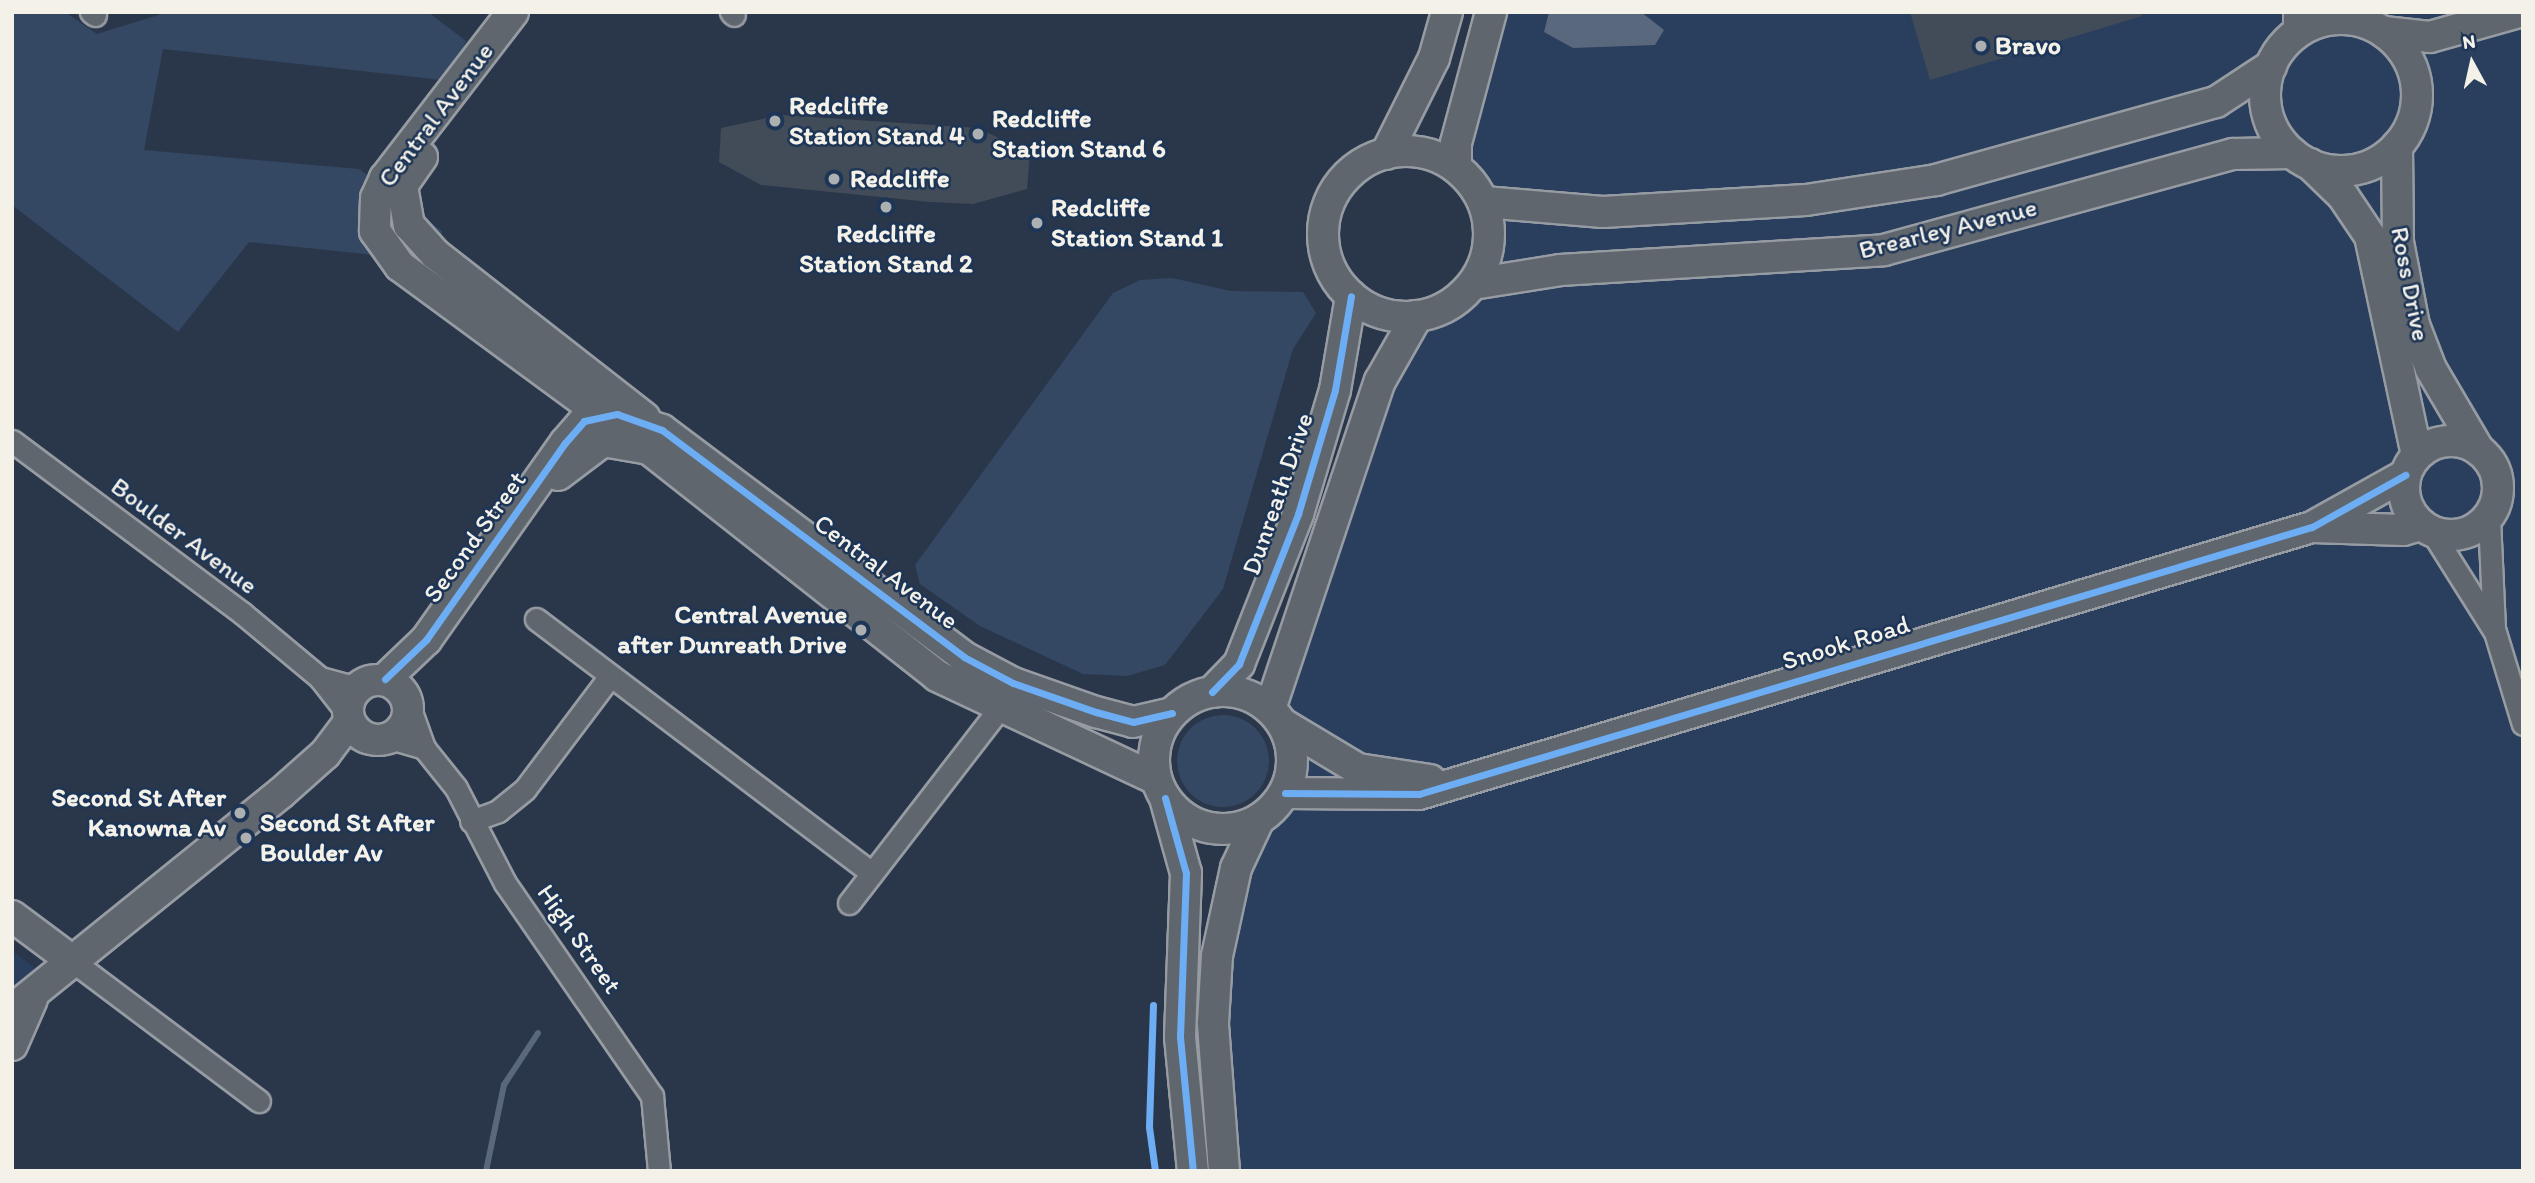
<!DOCTYPE html>
<style>
body{margin:0}
#map{position:relative;width:2535px;height:1183px;overflow:hidden;background:#2a374a;font-family:Itim,sans-serif}
div>[style]{position:absolute}
.built>*{inset:0;background:#2a3f5d}
.green>*{inset:0;background:#344763}
.round{border-radius:50%}
.water>*{inset:0;background:#59687d}
.stream>*{height:6px;margin:-3px;padding:0 3px;transform-origin:3px;border-radius:3px;background:#59687d}
.building>*{inset:0;background:#424c59}
.roads{filter:drop-shadow(2px 0 #979ca3) drop-shadow(-2px 0 #979ca3) drop-shadow(0 2px #979ca3) drop-shadow(0 -2px #979ca3)}
.street>*{height:21px;margin:-10.5px;padding:0 10.5px;transform-origin:10.5px;border-radius:10.5px;background:#60666e}
.secondary>*{height:30px;margin:-15px;padding:0 15px;transform-origin:15px;border-radius:15px;background:#60666e}
.secondary>.ring{margin:-15px;padding:0;box-sizing:content-box;background:none;border:30px solid #60666e;border-radius:50%}
.cycleway>*{height:7px;margin:-3.5px;padding:0 3.5px;transform-origin:3.5px;border-radius:3.5px;background:#6dadf4}
.dots>*{width:19px;height:19px;translate:-50% -50%;box-sizing:border-box;border:4px solid #1d3557;border-radius:50%}
span{translate:-50% -50%;white-space:nowrap;text-align:center;line-height:1.15;-webkit-text-stroke:5px #1d3557;paint-order:stroke}
.poi-label{font-size:26px;color:#f4f1e8;font-weight:700}
.left{translate:0 -50%;text-align:left}
.right{translate:-100% -50%;text-align:right}
.street-label{font-size:26px;color:#f4f1e8}
.frame{position:absolute;inset:0;border:14px solid #f4f1e8;pointer-events:none}
.north{position:absolute;left:2437px;top:28px;width:70px;height:70px;-webkit-text-stroke:5px #1d3557;paint-order:stroke;rotate:352deg;font-size:19px;font-weight:700;line-height:28px;text-align:center;color:#f4f1e8}
.north::after{content:'';display:block;margin:auto;width:24px;height:32px;background:#f4f1e8;clip-path:polygon(50% 0,100% 100%,50% 72%,0 100%)}
</style>
<div id="map">
<div class="built">
<div style="clip-path:polygon(1490px 12px,2523px 12px,2523px 1171px,1223px 1171px,1213px 1029px,1260px 830px,1276px 818px,1294px 786px,1293px 749px,1273px 718px,1417px 316px,1458px 299px,1486px 259px,1484px 202px,1456px 167px)"></div>
<div style="clip-path:polygon(12px 951px,36px 969px,12px 999px)"></div>
</div>
<div class="green">
<div style="clip-path:polygon(12px 12px,65px 12px,97px 34px,168px 12px,428px 12px,466px 41px,451px 81px,163px 49px,144px 150px,359px 169px,442px 231px,441px 253px,415px 245px,404px 258px,249px 242px,178px 332px,12px 205px)"></div>
<div style="clip-path:polygon(1172px 278px,1231px 291px,1303px 292px,1316px 313px,1293px 349px,1223px 589px,1165px 665px,1127px 676px,1083px 674px,980px 626px,920px 584px,915px 565px,1113px 293px,1140px 280px)"></div>
<div class="round" style="left:1177px;top:715px;width:92px;height:92px"></div>
</div>
<div class="water">
<div style="clip-path:polygon(1549px 12px,1641px 12px,1664px 30px,1655px 45px,1573px 48px,1544px 32px)"></div>
</div>
<div class="stream">
<div style="left:486px;top:1171px;width:88px;rotate:-78.2deg"></div>
<div style="left:504px;top:1085px;width:62px;rotate:-56.8deg"></div>
</div>
<div class="building">
<div style="clip-path:polygon(1910px 12px,2141px 12px,2142px 16px,1930px 80px)"></div>
<div style="clip-path:polygon(781px 115px,978px 128px,1030px 153px,1027px 189px,973px 204px,930px 202px,761px 185px,719px 162px,721px 128px)"></div>
</div>
<div class="roads">
<div class="street">
<div style="left:91px;top:12px;width:5px;rotate:37deg"></div>
<div style="left:731px;top:12px;width:4px;rotate:45deg"></div>
<div style="left:2294px;top:12px;width:23px;rotate:90deg"></div>
<div style="left:2342px;top:12px;width:9px;rotate:54deg"></div>
<div style="left:12px;top:441px;width:287px;rotate:36.8deg"></div>
<div style="left:242px;top:613px;width:102px;rotate:39.8deg"></div>
<div style="left:320px;top:678px;width:46px;rotate:52.1deg"></div>
<div style="left:2489px;top:518px;width:109px;rotate:87.4deg"></div>
<div style="left:2432px;top:532px;width:118px;rotate:57.8deg"></div>
<div style="left:2495px;top:632px;width:96px;rotate:73.1deg"></div>
<div style="left:536px;top:619px;width:421px;rotate:37.1deg"></div>
<div style="left:320px;top:678px;width:42px;rotate:15deg"></div>
<div style="left:409px;top:706px;width:45px;rotate:70.3deg"></div>
<div style="left:424px;top:748px;width:51px;rotate:51.3deg"></div>
<div style="left:456px;top:788px;width:107px;rotate:62.7deg"></div>
<div style="left:505px;top:883px;width:259px;rotate:55.4deg"></div>
<div style="left:652px;top:1096px;width:75px;rotate:84.7deg"></div>
<div style="left:386px;top:737px;width:40px;rotate:16deg"></div>
<div style="left:471px;top:821px;width:29px;rotate:-20deg"></div>
<div style="left:498px;top:811px;width:35px;rotate:-39deg"></div>
<div style="left:525px;top:789px;width:141px;rotate:-53deg"></div>
<div style="left:849px;top:903px;width:245px;rotate:-52.3deg"></div>
<div style="left:71px;top:960px;width:235px;rotate:36.9deg"></div>
</div>
<div class="secondary">
<div style="left:513px;top:12px;width:210px;rotate:127.6deg"></div>
<div style="left:385px;top:178px;width:22px;rotate:114deg"></div>
<div style="left:376px;top:198px;width:33px;rotate:92deg"></div>
<div style="left:375px;top:231px;width:43px;rotate:54.5deg"></div>
<div style="left:400px;top:266px;width:263px;rotate:36.3deg"></div>
<div class="ring" style="left:2265px;top:19px;width:122px;height:122px"></div>
<div style="left:2384px;top:32px;width:46px;rotate:6.2deg"></div>
<div style="left:2430px;top:37px;width:92px;rotate:-15.7deg"></div>
<div style="left:2397px;top:146px;width:96px;rotate:89.4deg"></div>
<div style="left:2398px;top:242px;width:85px;rotate:79.1deg"></div>
<div style="left:2414px;top:325px;width:47px;rotate:68.9deg"></div>
<div style="left:2431px;top:369px;width:93px;rotate:59.6deg"></div>
<div class="ring" style="left:1323px;top:151px;width:136px;height:136px"></div>
<div style="left:1386px;top:154px;width:107px;rotate:-63.4deg"></div>
<div style="left:1434px;top:58px;width:48px;rotate:-74.2deg"></div>
<div style="left:422px;top:157px;width:35px;rotate:125deg"></div>
<div style="left:402px;top:186px;width:40px;rotate:80deg"></div>
<div style="left:409px;top:225px;width:39px;rotate:48deg"></div>
<div style="left:435px;top:254px;width:266px;rotate:38deg"></div>
<div style="left:2310px;top:164px;width:46px;rotate:44.1deg"></div>
<div style="left:2343px;top:196px;width:48px;rotate:56deg"></div>
<div style="left:2370px;top:236px;width:224px;rotate:77.9deg"></div>
<div style="left:1456px;top:167px;width:24px;rotate:-90deg"></div>
<div style="left:1456px;top:143px;width:136px;rotate:-75deg"></div>
<div style="left:1484px;top:202px;width:119px;rotate:4.8deg"></div>
<div style="left:1603px;top:212px;width:203px;rotate:-3.4deg"></div>
<div style="left:1806px;top:200px;width:132px;rotate:-8.7deg"></div>
<div style="left:1936px;top:180px;width:291px;rotate:-15.6deg"></div>
<div style="left:2216px;top:102px;width:66px;rotate:-33.2deg"></div>
<div style="left:1473px;top:284px;width:88px;rotate:-9.1deg"></div>
<div style="left:1560px;top:270px;width:325px;rotate:-3.5deg"></div>
<div style="left:1884px;top:250px;width:362px;rotate:-15.4deg"></div>
<div style="left:2233px;top:154px;width:59px;rotate:-1deg"></div>
<div class="ring" style="left:2404px;top:441px;width:64px;height:64px"></div>
<div style="left:558px;top:475px;width:56px;rotate:-37.1deg"></div>
<div style="left:603px;top:441px;width:47px;rotate:9.9deg"></div>
<div style="left:649px;top:449px;width:367px;rotate:38.2deg"></div>
<div style="left:937px;top:676px;width:242px;rotate:25.2deg"></div>
<div style="left:2313px;top:527px;width:90px;rotate:1.9deg"></div>
<div style="left:2403px;top:530px;width:19px;rotate:-16deg"></div>
<div style="left:385px;top:679px;width:57px;rotate:-43.6deg"></div>
<div style="left:426px;top:640px;width:241px;rotate:-54.8deg"></div>
<div style="left:565px;top:443px;width:29px;rotate:-49deg"></div>
<div style="left:584px;top:421px;width:34px;rotate:-12deg"></div>
<div style="left:617px;top:414px;width:48px;rotate:19.6deg"></div>
<div style="left:662px;top:430px;width:378px;rotate:36.9deg"></div>
<div style="left:964px;top:657px;width:55px;rotate:28deg"></div>
<div style="left:1013px;top:683px;width:88px;rotate:19.3deg"></div>
<div style="left:1096px;top:712px;width:38px;rotate:15deg"></div>
<div style="left:1133px;top:722px;width:40px;rotate:-13deg"></div>
<div class="ring" style="left:348px;top:680px;width:30px;height:30px"></div>
<div class="ring" style="left:1154px;top:691px;width:108px;height:108px"></div>
<div style="left:1212px;top:692px;width:39px;rotate:-46deg"></div>
<div style="left:1239px;top:664px;width:161px;rotate:-68.5deg"></div>
<div style="left:1298px;top:514px;width:129px;rotate:-73.4deg"></div>
<div style="left:1335px;top:390px;width:95px;rotate:-80.3deg"></div>
<div style="left:1270px;top:709px;width:346px;rotate:-71.5deg"></div>
<div style="left:1380px;top:381px;width:75px;rotate:-60.4deg"></div>
<div style="left:1283px;top:724px;width:87px;rotate:31deg"></div>
<div style="left:1358px;top:769px;width:73px;rotate:8.7deg"></div>
<div style="left:1285px;top:793px;width:134px;rotate:0.4deg"></div>
<div style="left:1419px;top:794px;width:932px;rotate:-16.65deg"></div>
<div style="left:2312px;top:527px;width:107px;rotate:-29.2deg"></div>
<div style="left:1165px;top:798px;width:78px;rotate:74.4deg"></div>
<div style="left:1186px;top:873px;width:164px;rotate:92.1deg"></div>
<div style="left:1180px;top:1037px;width:135px;rotate:84.5deg"></div>
<div style="left:12px;top:916px;width:74px;rotate:36.7deg"></div>
<div style="left:12px;top:1010px;width:346px;rotate:-38.9deg"></div>
<div style="left:281px;top:793px;width:59px;rotate:-41.6deg"></div>
<div style="left:325px;top:754px;width:40px;rotate:-53deg"></div>
<div style="left:12px;top:1045px;width:50px;rotate:-66.5deg"></div>
<div style="left:1224px;top:1171px;width:148px;rotate:-94.3deg"></div>
<div style="left:1213px;top:1023px;width:67px;rotate:-86.6deg"></div>
<div style="left:1217px;top:956px;width:90px;rotate:-77.8deg"></div>
<div style="left:1236px;top:868px;width:52px;rotate:-64.9deg"></div>
</div>
</div>
<div class="cycleway">
<div style="left:385px;top:679px;width:57px;rotate:-43.6deg"></div>
<div style="left:426px;top:640px;width:241px;rotate:-54.8deg"></div>
<div style="left:565px;top:443px;width:29px;rotate:-49deg"></div>
<div style="left:584px;top:421px;width:34px;rotate:-12deg"></div>
<div style="left:617px;top:414px;width:48px;rotate:19.6deg"></div>
<div style="left:662px;top:430px;width:378px;rotate:36.9deg"></div>
<div style="left:964px;top:657px;width:55px;rotate:28deg"></div>
<div style="left:1013px;top:683px;width:88px;rotate:19.3deg"></div>
<div style="left:1096px;top:712px;width:38px;rotate:15deg"></div>
<div style="left:1133px;top:722px;width:40px;rotate:-13deg"></div>
<div style="left:1212px;top:692px;width:39px;rotate:-46deg"></div>
<div style="left:1239px;top:664px;width:161px;rotate:-68.5deg"></div>
<div style="left:1298px;top:514px;width:129px;rotate:-73.4deg"></div>
<div style="left:1335px;top:390px;width:95px;rotate:-80.3deg"></div>
<div style="left:1285px;top:793px;width:134px;rotate:0.4deg"></div>
<div style="left:1419px;top:794px;width:932px;rotate:-16.65deg"></div>
<div style="left:2312px;top:527px;width:107px;rotate:-29.2deg"></div>
<div style="left:1165px;top:798px;width:78px;rotate:74.4deg"></div>
<div style="left:1186px;top:873px;width:164px;rotate:92.1deg"></div>
<div style="left:1180px;top:1037px;width:135px;rotate:84.5deg"></div>
<div style="left:1153px;top:1005px;width:122px;rotate:91.9deg"></div>
<div style="left:1149px;top:1127px;width:44px;rotate:82.2deg"></div>
</div>
<div class="dots">
<div style="left:1981px;top:46px;background:#adb0b1"></div>
<div style="left:775px;top:121px;background:#adb0b1"></div>
<div style="left:978px;top:134px;background:#adb0b1"></div>
<div style="left:834px;top:179px;background:#adb0b1"></div>
<div style="left:886px;top:207px;background:#adb0b1"></div>
<div style="left:1037px;top:223px;background:#adb0b1"></div>
<div style="left:861px;top:630px;background:#adb0b1"></div>
<div style="left:240px;top:813px;background:#adb0b1"></div>
<div style="left:246px;top:838px;background:#adb0b1"></div>
</div>
<div class="poi-label">
<span class="left" style="left:1995px;top:46px">Bravo</span>
<span class="left" style="left:789px;top:121px">Redcliffe<br>Station Stand 4</span>
<span class="left" style="left:992px;top:134px">Redcliffe<br>Station Stand 6</span>
<span class="left" style="left:850px;top:179px">Redcliffe</span>
<span class="left" style="left:1051px;top:223px">Redcliffe<br>Station Stand 1</span>
<span style="left:886px;top:249px">Redcliffe<br>Station Stand 2</span>
<span class="right" style="left:847px;top:630px">Central Avenue<br>after Dunreath Drive</span>
<span class="right" style="left:226px;top:813px">Second St After<br>Kanowna Av</span>
<span class="left" style="left:260px;top:838px">Second St After<br>Boulder Av</span>
</div>
<div class="street-label">
<span style="left:436px;top:115px;rotate:-53deg">Central Avenue</span>
<span style="left:1948px;top:229px;rotate:-14deg">Brearley Avenue</span>
<span style="left:2410px;top:284px;rotate:79deg">Ross Drive</span>
<span style="left:1278px;top:494px;rotate:-71deg">Dunreath Drive</span>
<span style="left:184px;top:536px;rotate:37deg">Boulder Avenue</span>
<span style="left:475px;top:537px;rotate:-54deg">Second Street</span>
<span style="left:886px;top:572px;rotate:37deg">Central Avenue</span>
<span style="left:1846px;top:643px;rotate:-17deg">Snook Road</span>
<span style="left:579px;top:939px;rotate:55deg">High Street</span>
</div>
<div class="frame"></div>
<div class="north">N</div>
</div>
